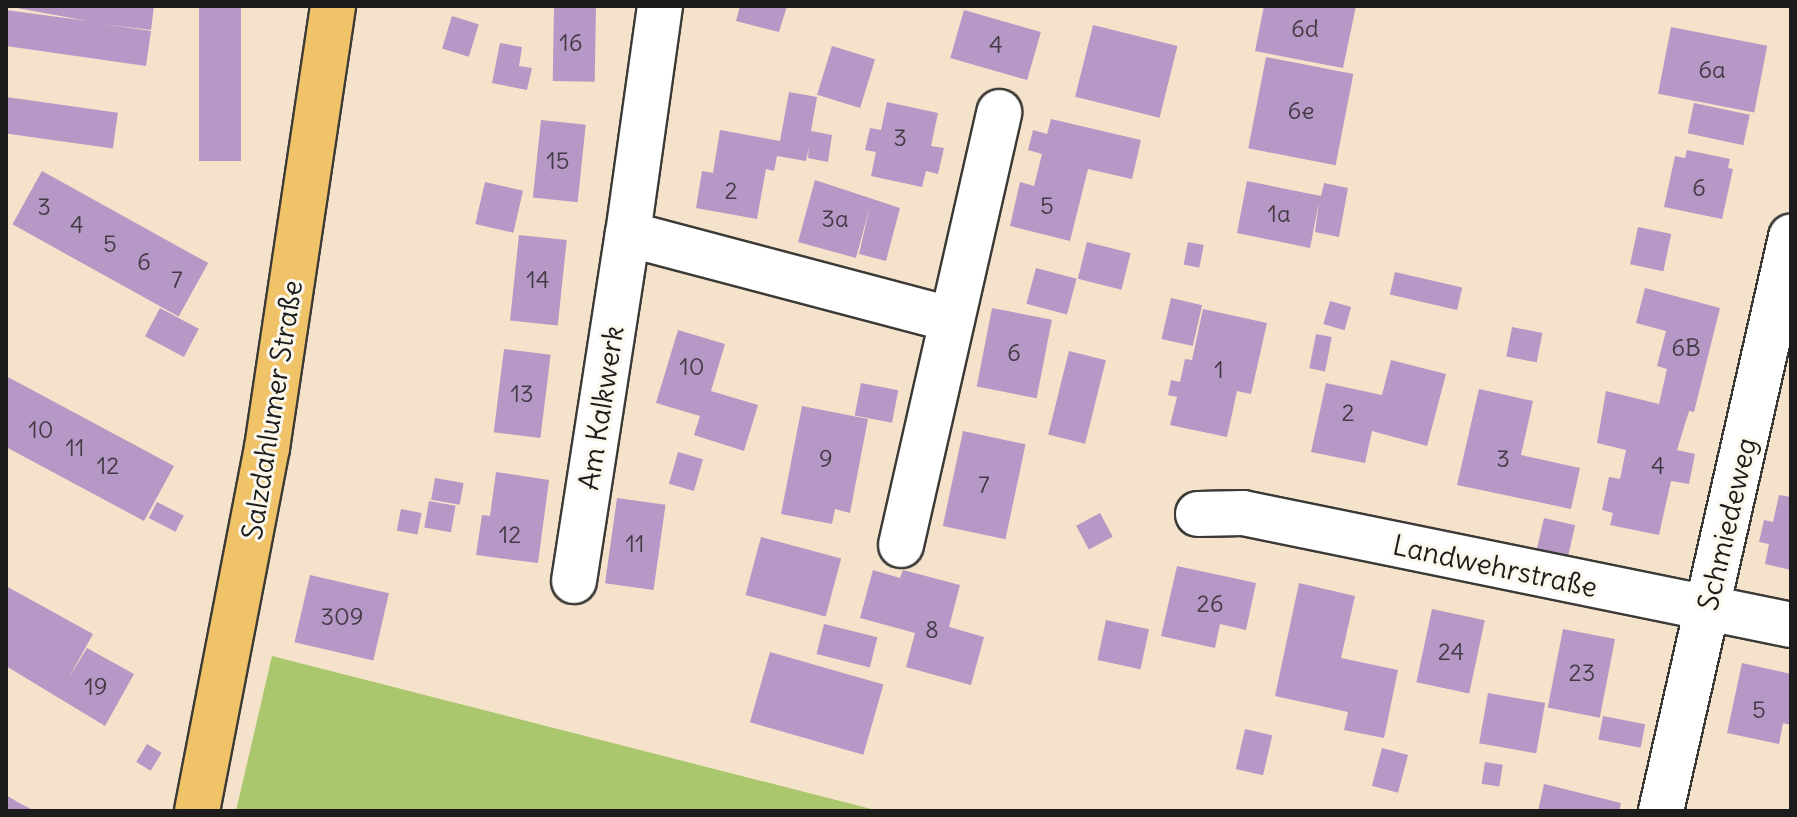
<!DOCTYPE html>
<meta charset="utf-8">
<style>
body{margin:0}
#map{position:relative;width:1797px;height:817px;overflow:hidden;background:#f4e3ca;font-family:Delius,sans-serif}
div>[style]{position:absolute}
.green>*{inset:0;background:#abc76d}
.building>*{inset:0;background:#b598c5;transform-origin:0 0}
.roads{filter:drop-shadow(2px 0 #3c3a36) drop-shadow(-2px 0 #3c3a36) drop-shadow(0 2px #3c3a36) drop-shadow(0 -2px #3c3a36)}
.minor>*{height:44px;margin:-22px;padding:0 22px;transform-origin:22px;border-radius:22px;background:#fff}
.major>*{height:44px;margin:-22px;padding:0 22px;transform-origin:22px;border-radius:22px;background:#f0c369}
span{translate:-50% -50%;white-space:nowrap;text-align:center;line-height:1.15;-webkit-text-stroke:6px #fbf7ec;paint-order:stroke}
.number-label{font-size:24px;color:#423b46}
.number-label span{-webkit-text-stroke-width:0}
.street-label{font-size:28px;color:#1c1c1c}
.frame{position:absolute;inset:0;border:8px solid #1c1c1c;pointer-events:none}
</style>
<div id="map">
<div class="green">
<div style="clip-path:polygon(272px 656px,879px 811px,236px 811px)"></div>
</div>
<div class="building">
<div style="clip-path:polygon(6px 6px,154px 6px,151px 30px,104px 24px,151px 31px,146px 66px,6px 46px,6px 10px,88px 21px)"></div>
<div style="left:199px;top:6px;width:42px;height:155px"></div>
<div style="left:554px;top:6px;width:42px;height:75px;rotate:1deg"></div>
<div style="clip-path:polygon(740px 6px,787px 6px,779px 32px,736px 21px)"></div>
<div style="clip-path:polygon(1264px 6px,1356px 6px,1343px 68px,1255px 51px)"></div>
<div style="left:964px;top:10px;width:80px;height:50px;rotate:16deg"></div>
<div style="left:452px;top:16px;width:28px;height:34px;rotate:17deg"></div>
<div style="left:1093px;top:25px;width:87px;height:74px;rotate:14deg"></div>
<div style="left:1671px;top:27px;width:98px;height:68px;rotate:11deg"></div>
<div style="clip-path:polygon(500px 43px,522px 47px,519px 66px,532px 68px,527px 90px,492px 83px)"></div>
<div style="left:832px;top:46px;width:45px;height:51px;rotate:17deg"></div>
<div style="left:1266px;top:57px;width:89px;height:93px;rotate:11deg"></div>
<div style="clip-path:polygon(789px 92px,817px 97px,811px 131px,832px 135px,828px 162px,808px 158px,809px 147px,806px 161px,777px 156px,774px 171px,766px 169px,757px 219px,696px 208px,702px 171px,713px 173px,720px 130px,780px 141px)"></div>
<div style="left:6px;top:97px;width:113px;height:36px;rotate:8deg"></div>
<div style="clip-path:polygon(887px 102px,938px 113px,931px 146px,944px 148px,938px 174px,926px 171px,922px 187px,871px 176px,876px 152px,865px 150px,870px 128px,881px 130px)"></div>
<div style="left:1694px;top:103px;width:57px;height:31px;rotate:12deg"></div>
<div style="clip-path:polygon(1051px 119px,1141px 140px,1132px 179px,1088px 169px,1070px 241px,1010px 226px,1020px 182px,1034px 186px,1042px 154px,1028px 150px,1033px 130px,1047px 134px)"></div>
<div style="left:541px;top:120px;width:45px;height:78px;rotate:6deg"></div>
<div style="clip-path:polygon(1687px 150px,1730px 159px,1728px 168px,1733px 169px,1722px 219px,1664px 207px,1675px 156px,1685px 158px)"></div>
<div style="left:42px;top:171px;width:190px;height:61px;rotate:29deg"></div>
<div style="clip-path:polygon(815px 180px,900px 208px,886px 261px,859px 254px,870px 206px,856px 258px,798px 242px)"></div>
<div style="clip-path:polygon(1247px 181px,1321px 196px,1324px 183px,1348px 188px,1339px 237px,1315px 232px,1319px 202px,1310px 248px,1237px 233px)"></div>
<div style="left:485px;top:182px;width:39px;height:43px;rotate:13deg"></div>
<div style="left:1638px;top:227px;width:34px;height:38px;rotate:12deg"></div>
<div style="left:519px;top:235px;width:48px;height:86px;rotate:6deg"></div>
<div style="left:1087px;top:242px;width:45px;height:38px;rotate:14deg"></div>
<div style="left:1188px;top:242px;width:16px;height:23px;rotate:11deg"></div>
<div style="left:1036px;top:268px;width:42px;height:37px;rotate:15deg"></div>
<div style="left:1395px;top:272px;width:69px;height:23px;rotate:13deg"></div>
<div style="clip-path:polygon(1645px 288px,1720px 308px,1694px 412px,1689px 411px,1677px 450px,1695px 454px,1689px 484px,1671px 481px,1659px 535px,1610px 525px,1613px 513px,1602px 510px,1609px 477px,1620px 479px,1626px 450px,1597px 443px,1606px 391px,1659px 404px,1667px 369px,1657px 366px,1666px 331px,1636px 323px)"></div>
<div style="left:1171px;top:298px;width:32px;height:42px;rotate:13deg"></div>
<div style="left:1330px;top:301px;width:22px;height:24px;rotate:16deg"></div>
<div style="left:160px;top:308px;width:44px;height:32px;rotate:28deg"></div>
<div style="left:992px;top:308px;width:61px;height:80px;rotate:11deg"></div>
<div style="clip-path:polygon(1203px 309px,1267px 323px,1251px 394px,1237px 391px,1227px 437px,1170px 425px,1177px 397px,1168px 395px,1171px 380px,1180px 382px,1185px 359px,1192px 360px)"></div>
<div style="left:1512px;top:327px;width:31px;height:30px;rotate:11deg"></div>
<div style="clip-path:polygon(678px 330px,725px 344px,711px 391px,758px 405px,744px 451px,694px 435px,700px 416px,656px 403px)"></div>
<div style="left:1316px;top:334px;width:16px;height:35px;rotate:11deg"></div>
<div style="left:504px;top:349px;width:47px;height:84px;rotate:7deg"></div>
<div style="left:1069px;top:351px;width:38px;height:86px;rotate:14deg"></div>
<div style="clip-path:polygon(1391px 360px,1446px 374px,1427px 446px,1372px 431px,1365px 463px,1311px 452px,1326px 383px,1382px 395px)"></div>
<div style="clip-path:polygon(6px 376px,174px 466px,144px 521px,6px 447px)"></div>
<div style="left:861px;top:383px;width:38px;height:33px;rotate:11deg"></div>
<div style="clip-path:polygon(1479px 389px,1533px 401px,1521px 455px,1580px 468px,1571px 509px,1457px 485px)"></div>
<div style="clip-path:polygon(802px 406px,868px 419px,850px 513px,835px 509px,832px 524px,781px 514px)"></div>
<div style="left:963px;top:431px;width:64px;height:97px;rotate:12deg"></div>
<div style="left:678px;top:452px;width:26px;height:33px;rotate:16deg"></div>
<div style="clip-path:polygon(496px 472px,549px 480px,538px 563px,476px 555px,482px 515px,490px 516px)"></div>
<div style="left:435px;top:478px;width:29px;height:22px;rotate:10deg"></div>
<div style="clip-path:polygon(1779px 495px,1791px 497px,1791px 570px,1765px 564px,1769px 544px,1759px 542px,1764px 520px,1773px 522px)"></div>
<div style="left:617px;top:498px;width:49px;height:86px;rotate:8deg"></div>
<div style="left:429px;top:501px;width:27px;height:27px;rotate:10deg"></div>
<div style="left:157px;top:502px;width:30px;height:18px;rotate:27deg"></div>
<div style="left:401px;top:509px;width:21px;height:22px;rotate:11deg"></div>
<div style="left:1100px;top:513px;width:27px;height:27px;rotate:62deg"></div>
<div style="left:1544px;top:518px;width:32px;height:32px;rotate:13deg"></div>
<div style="left:761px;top:537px;width:83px;height:60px;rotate:15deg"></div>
<div style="clip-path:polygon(1177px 566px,1256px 583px,1246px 630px,1220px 624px,1215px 648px,1161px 636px)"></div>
<div style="clip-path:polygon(873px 570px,900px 578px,903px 570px,960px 585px,949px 627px,984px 637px,971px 685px,906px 667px,915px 633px,860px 618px)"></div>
<div style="left:310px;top:575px;width:81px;height:69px;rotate:13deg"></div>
<div style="clip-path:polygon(1299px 583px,1355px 596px,1341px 658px,1398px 670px,1384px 738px,1344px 730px,1348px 712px,1275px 696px)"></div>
<div style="clip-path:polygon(6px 586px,93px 634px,68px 679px,87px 648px,134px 674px,105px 726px,6px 666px)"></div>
<div style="left:1432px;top:609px;width:54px;height:75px;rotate:12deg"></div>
<div style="left:1106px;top:620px;width:44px;height:41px;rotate:12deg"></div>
<div style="left:824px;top:624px;width:55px;height:31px;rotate:14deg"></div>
<div style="left:1563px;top:629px;width:53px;height:80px;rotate:11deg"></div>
<div style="left:770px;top:652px;width:118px;height:73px;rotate:16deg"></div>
<div style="clip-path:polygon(1742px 663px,1791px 674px,1791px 725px,1783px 723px,1779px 744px,1727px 733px)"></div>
<div style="left:1488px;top:693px;width:58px;height:51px;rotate:10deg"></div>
<div style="left:1603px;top:716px;width:43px;height:24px;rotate:11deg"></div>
<div style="left:1245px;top:729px;width:28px;height:41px;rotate:13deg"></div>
<div style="left:147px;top:744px;width:17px;height:21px;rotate:31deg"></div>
<div style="left:1382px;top:748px;width:27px;height:39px;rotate:15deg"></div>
<div style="left:1485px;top:762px;width:18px;height:22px;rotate:9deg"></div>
<div style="clip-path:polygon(1544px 784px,1621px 803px,1619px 811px,1538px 811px)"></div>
<div style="clip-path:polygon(6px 795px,21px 804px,35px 811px,6px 811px)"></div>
</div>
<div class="roads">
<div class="minor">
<div style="left:660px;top:6px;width:230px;rotate:98deg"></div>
<div style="left:628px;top:234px;width:333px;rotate:14.8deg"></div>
<div style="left:1198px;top:514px;width:45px;rotate:-1.3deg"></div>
<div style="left:1243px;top:513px;width:559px;rotate:11.55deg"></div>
<div style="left:901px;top:545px;width:444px;rotate:-77.2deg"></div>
<div style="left:574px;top:581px;width:351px;rotate:-81.2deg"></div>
<div style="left:1661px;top:811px;width:589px;rotate:-77.24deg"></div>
</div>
<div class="major">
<div style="left:197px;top:811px;width:370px;rotate:-79.1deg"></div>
<div style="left:267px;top:448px;width:447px;rotate:-81.5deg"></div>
</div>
</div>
<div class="number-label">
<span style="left:1305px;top:29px">6d</span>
<span style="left:571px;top:43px">16</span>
<span style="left:996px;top:45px">4</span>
<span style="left:1712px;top:70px">6a</span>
<span style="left:1301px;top:111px">6e</span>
<span style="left:900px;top:138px">3</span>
<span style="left:558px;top:161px">15</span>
<span style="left:1699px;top:188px">6</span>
<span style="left:731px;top:191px">2</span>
<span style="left:1047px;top:206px">5</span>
<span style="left:44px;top:207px">3</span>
<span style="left:1279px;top:214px">1a</span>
<span style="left:835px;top:219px">3a</span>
<span style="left:77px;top:225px">4</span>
<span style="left:110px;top:244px">5</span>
<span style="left:144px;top:262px">6</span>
<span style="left:177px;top:280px">7</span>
<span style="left:538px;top:280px">14</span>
<span style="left:1686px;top:348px">6B</span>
<span style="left:1014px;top:353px">6</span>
<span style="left:692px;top:367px">10</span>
<span style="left:1219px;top:370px">1</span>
<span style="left:522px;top:394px">13</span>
<span style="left:1348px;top:413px">2</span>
<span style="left:41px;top:430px">10</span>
<span style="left:75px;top:448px">11</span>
<span style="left:826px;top:459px">9</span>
<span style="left:1503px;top:459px">3</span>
<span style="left:108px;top:466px">12</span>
<span style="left:1658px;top:466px">4</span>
<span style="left:984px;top:485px">7</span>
<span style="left:510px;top:535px">12</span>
<span style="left:635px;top:544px">11</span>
<span style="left:1210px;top:604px">26</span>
<span style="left:342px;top:617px">309</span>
<span style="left:932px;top:630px">8</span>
<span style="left:1451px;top:652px">24</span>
<span style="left:1582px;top:673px">23</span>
<span style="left:96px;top:687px">19</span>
<span style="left:1759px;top:710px">5</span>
</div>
<div class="street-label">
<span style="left:601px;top:408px;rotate:-81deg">Am Kalkwerk</span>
<span style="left:272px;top:410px;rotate:-81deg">Salzdahlumer Straße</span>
<span style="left:1727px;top:524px;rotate:-77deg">Schmiedeweg</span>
<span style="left:1495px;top:566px;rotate:12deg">Landwehrstraße</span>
</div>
<div class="frame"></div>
</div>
